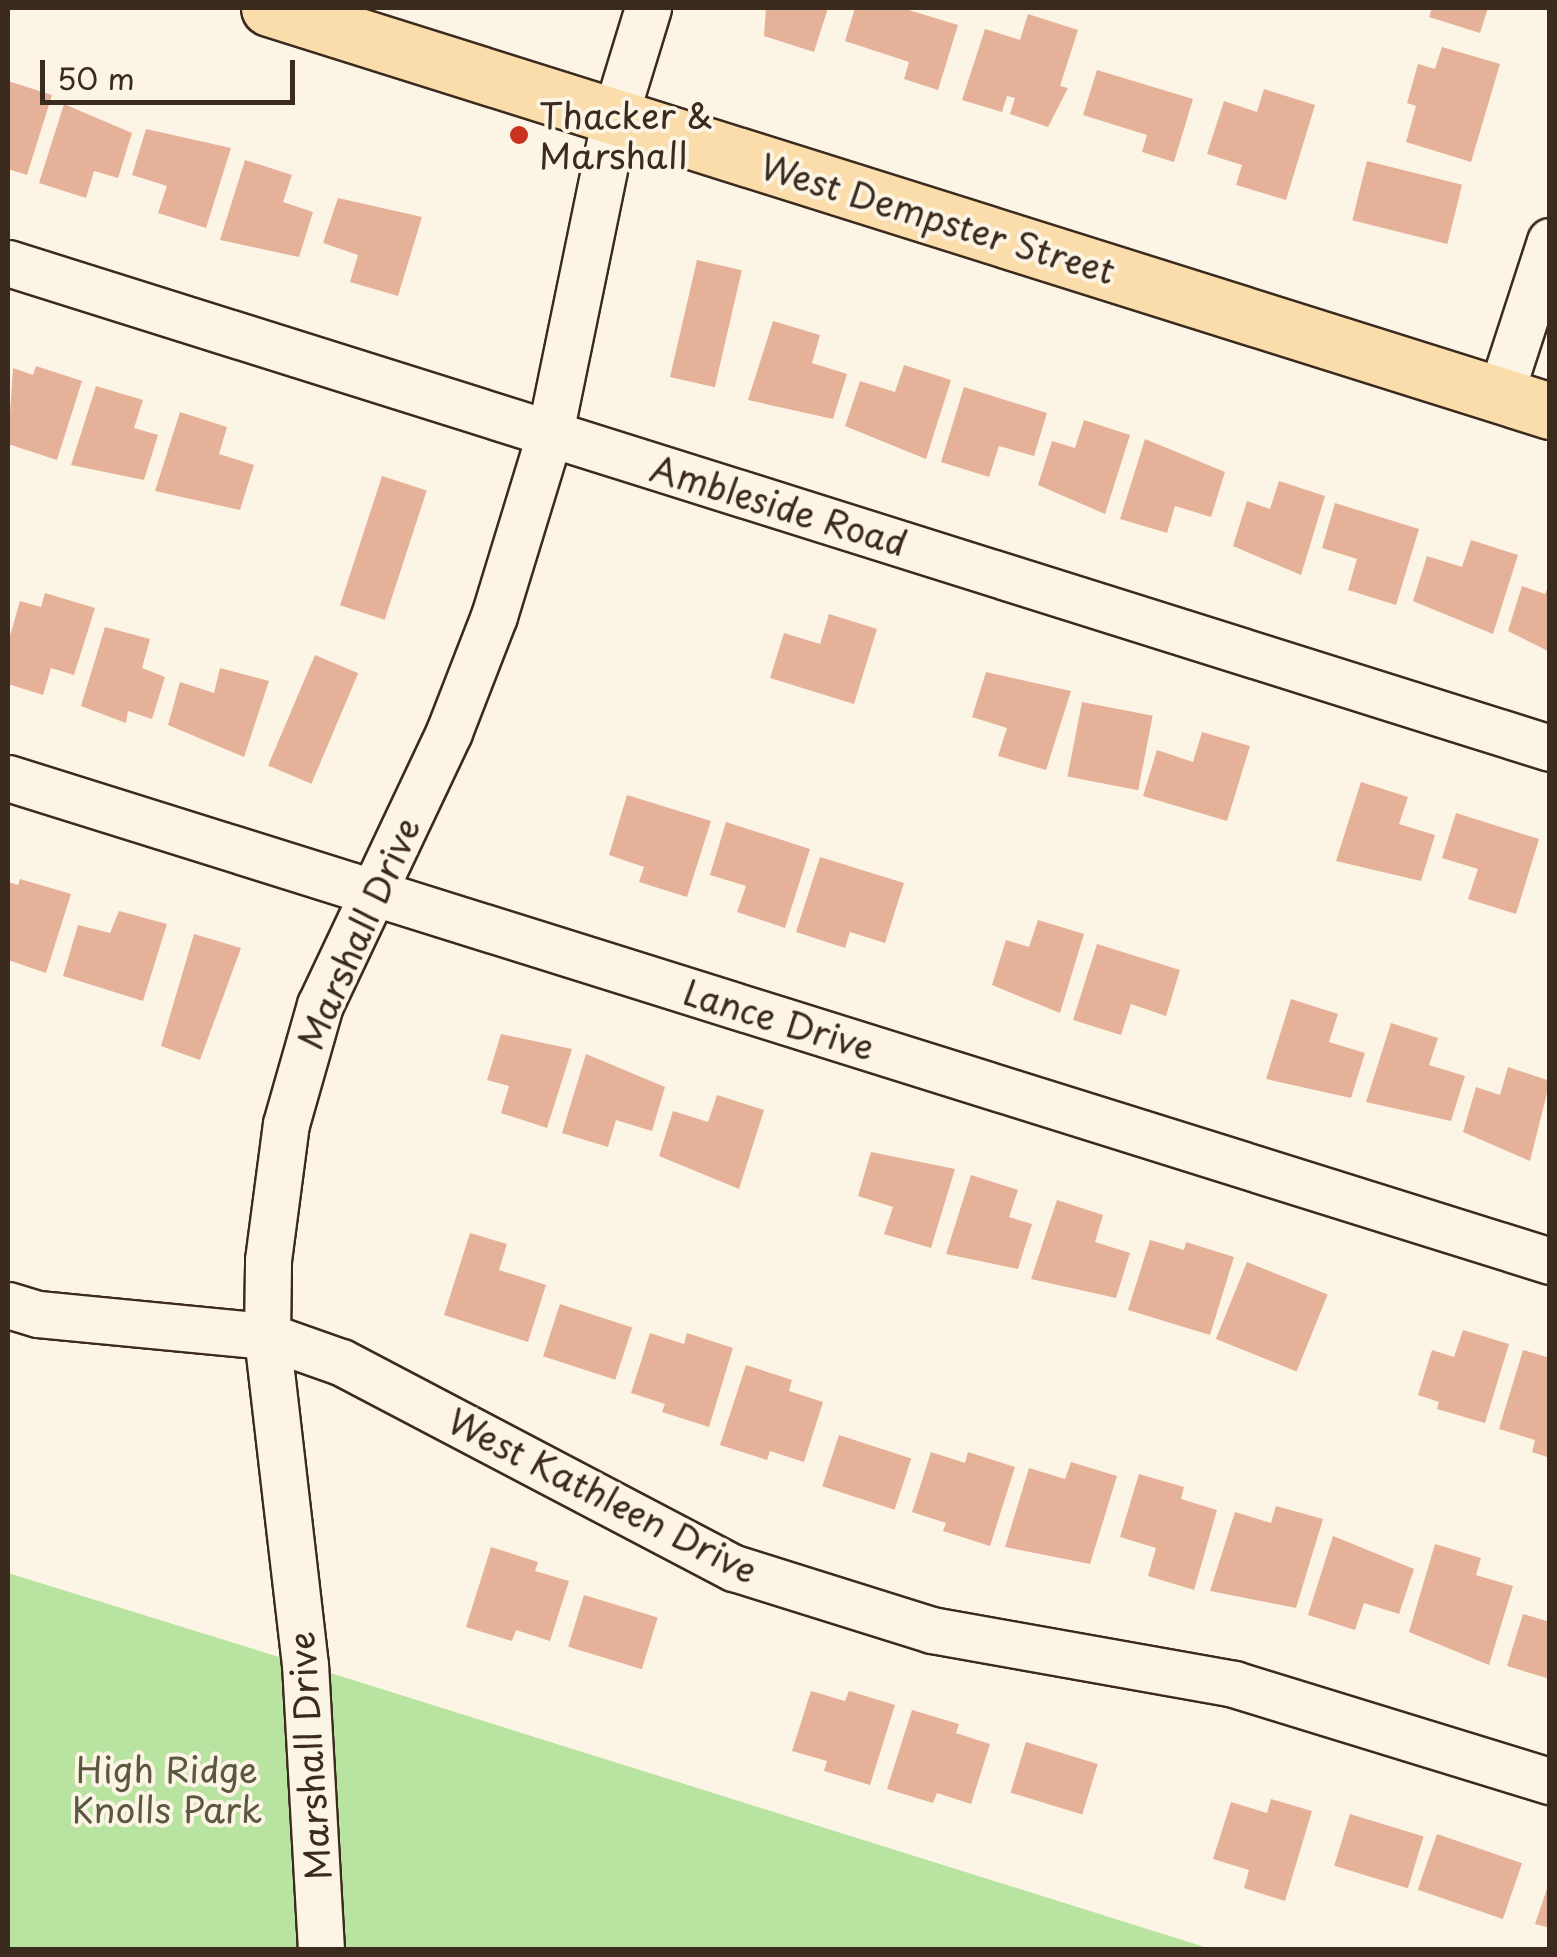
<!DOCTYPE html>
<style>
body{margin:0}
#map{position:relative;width:1557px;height:1957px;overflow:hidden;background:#fcf5e5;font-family:"Playpen Sans",sans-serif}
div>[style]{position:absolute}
.green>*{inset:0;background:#b9e3a0}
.building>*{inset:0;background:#e6b199;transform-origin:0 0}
.roads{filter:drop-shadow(2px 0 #3b2a1e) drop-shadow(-2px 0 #3b2a1e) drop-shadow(0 2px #3b2a1e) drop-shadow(0 -2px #3b2a1e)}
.minor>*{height:45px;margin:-22.5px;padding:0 22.5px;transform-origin:22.5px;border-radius:22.5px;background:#fcf5e5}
.major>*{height:55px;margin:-27.5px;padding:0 27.5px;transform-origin:27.5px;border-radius:27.5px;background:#fbddab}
.dots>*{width:28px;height:28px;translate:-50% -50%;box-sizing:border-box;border:5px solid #fcf5e5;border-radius:50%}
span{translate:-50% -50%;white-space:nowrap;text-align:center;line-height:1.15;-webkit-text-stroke:8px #fcf5e5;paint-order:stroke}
.poi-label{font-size:35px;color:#3b2a1e}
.left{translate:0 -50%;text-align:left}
.street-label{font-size:35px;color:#3b2a1e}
.park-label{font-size:35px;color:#5a583e}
.frame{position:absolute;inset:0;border:10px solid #3b2a1e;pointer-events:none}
.scale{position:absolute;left:40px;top:60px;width:255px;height:45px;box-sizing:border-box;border:5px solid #3b2a1e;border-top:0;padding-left:12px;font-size:30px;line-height:35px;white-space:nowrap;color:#3b2a1e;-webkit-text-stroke:8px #fcf5e5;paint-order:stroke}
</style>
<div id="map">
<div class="green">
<div style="clip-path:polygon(8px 1573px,305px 1665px,1211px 1949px,8px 1949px)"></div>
</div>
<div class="building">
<div style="clip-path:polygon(766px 8px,828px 8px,814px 52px,764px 36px)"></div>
<div style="clip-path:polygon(855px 8px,902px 8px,958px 25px,938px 90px,904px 79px,909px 62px,845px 41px)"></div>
<div style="clip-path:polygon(1432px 8px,1488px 8px,1480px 33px,1429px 17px)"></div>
<div style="clip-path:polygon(1028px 14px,1078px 30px,1060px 86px,1068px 88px,1048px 127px,1010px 114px,1015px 98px,1007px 96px,1002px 112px,962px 100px,985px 29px,1020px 40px)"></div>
<div style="clip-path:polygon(1442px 47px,1500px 64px,1471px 162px,1406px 142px,1416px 106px,1407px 103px,1418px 64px,1435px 69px)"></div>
<div style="clip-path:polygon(1097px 70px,1193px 99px,1174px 162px,1142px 152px,1147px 135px,1083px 115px)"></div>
<div style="clip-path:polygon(8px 81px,52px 95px,27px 175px,8px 169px)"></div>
<div style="clip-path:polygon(1264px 89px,1315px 105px,1286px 200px,1236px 185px,1242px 165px,1207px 154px,1224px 101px,1257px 112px)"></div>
<div style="clip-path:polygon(64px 104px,132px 133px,118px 178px,94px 171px,86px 198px,39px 183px)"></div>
<div style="clip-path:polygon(146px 129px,231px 148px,206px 228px,158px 213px,167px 186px,132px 175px)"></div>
<div style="clip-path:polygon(245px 160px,292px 175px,283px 202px,313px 212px,299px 257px,220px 240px)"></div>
<div style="left:1367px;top:161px;width:98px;height:61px;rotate:14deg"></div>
<div style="clip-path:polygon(338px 198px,422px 217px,398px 296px,350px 282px,358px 255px,323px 243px)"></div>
<div style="left:697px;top:260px;width:46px;height:120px;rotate:13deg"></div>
<div style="clip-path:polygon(773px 321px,820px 335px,812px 363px,847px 374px,833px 419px,748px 400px)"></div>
<div style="clip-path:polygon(904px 365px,951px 380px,926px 459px,845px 426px,860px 381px,895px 392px)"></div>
<div style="clip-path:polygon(36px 366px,82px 381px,57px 460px,8px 444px,13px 368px,33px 375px)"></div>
<div style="clip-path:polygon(96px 386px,143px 400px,134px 428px,158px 435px,144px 480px,71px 465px)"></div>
<div style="clip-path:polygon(964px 387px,1047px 413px,1034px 456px,999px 446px,989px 477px,941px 462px)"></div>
<div style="clip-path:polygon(180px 412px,227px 427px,219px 454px,254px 465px,240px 510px,155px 491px)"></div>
<div style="clip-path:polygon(1084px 420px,1130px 435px,1105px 514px,1038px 485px,1052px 441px,1075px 448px)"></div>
<div style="clip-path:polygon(1145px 439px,1225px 472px,1211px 517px,1175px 506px,1167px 533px,1120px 519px)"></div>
<div style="left:382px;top:476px;width:47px;height:136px;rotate:18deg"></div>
<div style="clip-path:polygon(1279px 481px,1325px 496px,1301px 575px,1233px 546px,1247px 501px,1270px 509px)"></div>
<div style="clip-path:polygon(1335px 503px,1419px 529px,1396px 605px,1348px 590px,1357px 559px,1322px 548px)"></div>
<div style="clip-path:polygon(1471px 540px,1518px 555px,1493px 634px,1413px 601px,1427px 556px,1462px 567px)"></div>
<div style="clip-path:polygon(1550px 582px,1550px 652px,1508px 631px,1522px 586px,1545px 594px)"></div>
<div style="clip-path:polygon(45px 593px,95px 608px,74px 675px,51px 668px,43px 695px,8px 684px,8px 643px,20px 601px,41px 607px)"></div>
<div style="clip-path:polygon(829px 614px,877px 629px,854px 704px,770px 678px,784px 633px,820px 644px)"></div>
<div style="clip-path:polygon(105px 627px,150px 639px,142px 668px,165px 677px,152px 719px,128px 711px,126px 723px,81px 706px)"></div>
<div style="left:315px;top:655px;width:47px;height:120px;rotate:23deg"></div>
<div style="clip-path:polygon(220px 668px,269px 681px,244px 757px,168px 725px,180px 682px,214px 693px)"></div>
<div style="clip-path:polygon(986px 672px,1071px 691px,1046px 770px,998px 756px,1007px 728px,972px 717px)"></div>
<div style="left:1082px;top:702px;width:72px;height:76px;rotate:11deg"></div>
<div style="clip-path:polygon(1202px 732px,1250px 746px,1227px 821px,1143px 796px,1157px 750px,1193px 762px)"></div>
<div style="clip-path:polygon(1361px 782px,1408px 797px,1399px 824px,1435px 835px,1421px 881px,1336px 861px)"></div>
<div style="clip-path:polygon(627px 795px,711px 821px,687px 897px,639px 882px,644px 867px,609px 855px)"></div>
<div style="clip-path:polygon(1456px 813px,1539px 839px,1516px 914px,1468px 899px,1478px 869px,1442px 858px)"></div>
<div style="clip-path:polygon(726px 822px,810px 849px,785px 928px,737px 912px,746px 886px,710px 875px)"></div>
<div style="clip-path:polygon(820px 857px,904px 883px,885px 943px,850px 932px,845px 948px,796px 932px)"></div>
<div style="clip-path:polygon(20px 879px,71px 894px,46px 973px,8px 960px,8px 882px,18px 885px)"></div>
<div style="clip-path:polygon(119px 911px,167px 924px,143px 1001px,63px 976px,78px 925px,110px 933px)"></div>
<div style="clip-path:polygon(1038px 920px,1084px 934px,1060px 1013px,992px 985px,1006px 940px,1029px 947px)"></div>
<div style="clip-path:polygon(194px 934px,241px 948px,200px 1060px,161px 1046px)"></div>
<div style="clip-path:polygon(1097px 944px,1180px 970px,1166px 1016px,1131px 1004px,1121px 1035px,1073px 1020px)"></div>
<div style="clip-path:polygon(1291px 999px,1338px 1014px,1329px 1042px,1365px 1053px,1351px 1098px,1266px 1079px)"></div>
<div style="clip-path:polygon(1391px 1023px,1438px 1038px,1429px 1065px,1465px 1076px,1451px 1121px,1366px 1102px)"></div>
<div style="clip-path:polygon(501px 1034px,572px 1049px,547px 1128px,501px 1113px,509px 1086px,487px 1080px)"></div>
<div style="clip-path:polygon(586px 1054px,665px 1087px,652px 1131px,616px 1120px,608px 1147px,562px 1133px)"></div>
<div style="clip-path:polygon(1508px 1067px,1550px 1081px,1530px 1161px,1463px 1132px,1476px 1087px,1500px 1095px)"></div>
<div style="clip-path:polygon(717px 1095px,764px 1110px,739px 1189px,659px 1156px,673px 1111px,708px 1122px)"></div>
<div style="clip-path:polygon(871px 1152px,955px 1169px,931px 1248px,884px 1234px,893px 1207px,858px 1196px)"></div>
<div style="clip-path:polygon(971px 1175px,1018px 1190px,1009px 1217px,1032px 1224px,1018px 1269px,946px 1254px)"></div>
<div style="clip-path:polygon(1057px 1200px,1103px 1215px,1095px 1242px,1130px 1253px,1116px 1298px,1031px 1279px)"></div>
<div style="clip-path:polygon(470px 1233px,507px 1244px,499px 1270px,546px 1285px,528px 1342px,444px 1315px)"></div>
<div style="clip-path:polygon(1150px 1240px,1184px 1250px,1186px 1242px,1234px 1257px,1210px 1335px,1128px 1310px)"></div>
<div style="left:1247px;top:1262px;width:87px;height:83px;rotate:22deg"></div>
<div style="left:560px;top:1304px;width:76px;height:55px;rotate:18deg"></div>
<div style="clip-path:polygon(1463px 1330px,1509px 1344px,1485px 1423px,1437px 1409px,1439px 1402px,1418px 1395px,1432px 1350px,1454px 1357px)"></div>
<div style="clip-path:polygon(650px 1333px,684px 1344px,687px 1333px,733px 1348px,709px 1427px,662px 1412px,665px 1404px,631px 1393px)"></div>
<div style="clip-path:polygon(1523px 1350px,1550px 1358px,1550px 1458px,1532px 1452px,1535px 1440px,1499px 1429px)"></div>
<div style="clip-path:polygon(746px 1365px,792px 1380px,789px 1391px,823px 1402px,804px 1462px,770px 1451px,767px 1460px,720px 1445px)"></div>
<div style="left:839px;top:1435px;width:76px;height:54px;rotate:18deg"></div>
<div style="clip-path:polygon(931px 1452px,965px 1463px,968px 1452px,1015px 1467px,990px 1546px,943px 1531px,946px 1523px,912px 1512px)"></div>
<div style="clip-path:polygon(1071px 1462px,1117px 1476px,1090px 1564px,1005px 1547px,1029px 1468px,1065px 1479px)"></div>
<div style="clip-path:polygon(1139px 1474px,1184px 1487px,1181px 1499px,1217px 1510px,1194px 1590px,1148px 1576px,1156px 1548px,1120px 1537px)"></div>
<div style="clip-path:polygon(1276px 1506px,1323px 1519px,1296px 1608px,1210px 1591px,1235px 1512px,1271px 1523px)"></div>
<div style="clip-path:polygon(1333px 1536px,1414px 1569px,1399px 1614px,1364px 1603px,1355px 1630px,1308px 1615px)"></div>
<div style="clip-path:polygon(1435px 1544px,1481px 1558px,1476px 1575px,1513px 1586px,1489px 1665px,1409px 1632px)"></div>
<div style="clip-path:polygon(491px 1547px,538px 1562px,535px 1571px,569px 1581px,550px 1641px,516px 1630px,512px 1641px,466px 1627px)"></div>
<div style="left:584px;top:1595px;width:77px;height:54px;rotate:17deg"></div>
<div style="clip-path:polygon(1523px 1614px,1550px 1622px,1550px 1679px,1507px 1666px)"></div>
<div style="clip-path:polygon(811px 1691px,845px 1701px,849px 1691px,895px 1705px,870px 1785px,824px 1771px,827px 1761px,792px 1751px)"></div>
<div style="clip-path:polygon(912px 1710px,959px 1724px,956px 1733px,990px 1744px,971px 1804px,937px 1793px,933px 1803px,887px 1789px)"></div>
<div style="left:1026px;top:1742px;width:75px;height:53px;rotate:17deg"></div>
<div style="clip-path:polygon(1271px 1799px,1312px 1811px,1285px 1901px,1244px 1888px,1249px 1870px,1213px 1859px,1231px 1802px,1267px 1813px)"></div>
<div style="left:1350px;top:1814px;width:77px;height:54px;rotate:17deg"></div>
<div style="left:1437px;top:1834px;width:90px;height:59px;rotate:19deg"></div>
<div style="clip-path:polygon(1550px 1880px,1550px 1928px,1535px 1924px)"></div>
</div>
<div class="roads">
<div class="minor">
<div style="left:8px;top:263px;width:1616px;rotate:17.46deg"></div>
<div style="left:1500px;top:395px;width:162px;rotate:-72deg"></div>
<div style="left:8px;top:778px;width:1616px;rotate:17.39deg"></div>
<div style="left:8px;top:1305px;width:31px;rotate:17deg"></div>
<div style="left:38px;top:1314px;width:230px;rotate:5.5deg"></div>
<div style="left:267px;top:1336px;width:78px;rotate:19.4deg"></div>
<div style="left:341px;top:1362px;width:444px;rotate:27.7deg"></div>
<div style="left:734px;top:1568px;width:207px;rotate:17.4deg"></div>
<div style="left:932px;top:1630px;width:307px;rotate:10.1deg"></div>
<div style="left:1234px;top:1684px;width:331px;rotate:17.1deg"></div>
<div style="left:321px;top:1950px;width:285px;rotate:-93.2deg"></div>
<div style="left:305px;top:1665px;width:331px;rotate:-96.6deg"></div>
<div style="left:267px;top:1336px;width:76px;rotate:-89.2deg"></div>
<div style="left:268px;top:1260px;width:137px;rotate:-82.5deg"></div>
<div style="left:286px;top:1124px;width:124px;rotate:-74.1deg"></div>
<div style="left:320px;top:1005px;width:302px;rotate:-64.7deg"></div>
<div style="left:449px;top:732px;width:124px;rotate:-68.8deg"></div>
<div style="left:494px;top:616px;width:191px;rotate:-73deg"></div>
<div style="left:550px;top:433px;width:324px;rotate:-78.4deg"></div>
<div style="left:615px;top:116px;width:113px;rotate:-73deg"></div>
</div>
<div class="major">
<div style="left:269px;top:8px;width:1343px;rotate:17.46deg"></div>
</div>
</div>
<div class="dots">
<div style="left:519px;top:135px;background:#c8321e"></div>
</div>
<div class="poi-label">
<span class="left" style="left:539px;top:135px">Thacker &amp;<br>Marshall</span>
</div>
<div class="street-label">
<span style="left:938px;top:218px;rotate:17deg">West Dempster Street</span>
<span style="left:779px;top:505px;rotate:17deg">Ambleside Road</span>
<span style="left:358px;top:933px;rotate:-66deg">Marshall Drive</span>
<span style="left:779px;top:1019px;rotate:17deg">Lance Drive</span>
<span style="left:603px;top:1495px;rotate:27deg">West Kathleen Drive</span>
<span style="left:309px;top:1756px;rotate:-94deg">Marshall Drive</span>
</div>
<div class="park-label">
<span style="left:167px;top:1789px">High Ridge<br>Knolls Park</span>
</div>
<div class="frame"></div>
<div class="scale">50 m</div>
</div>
